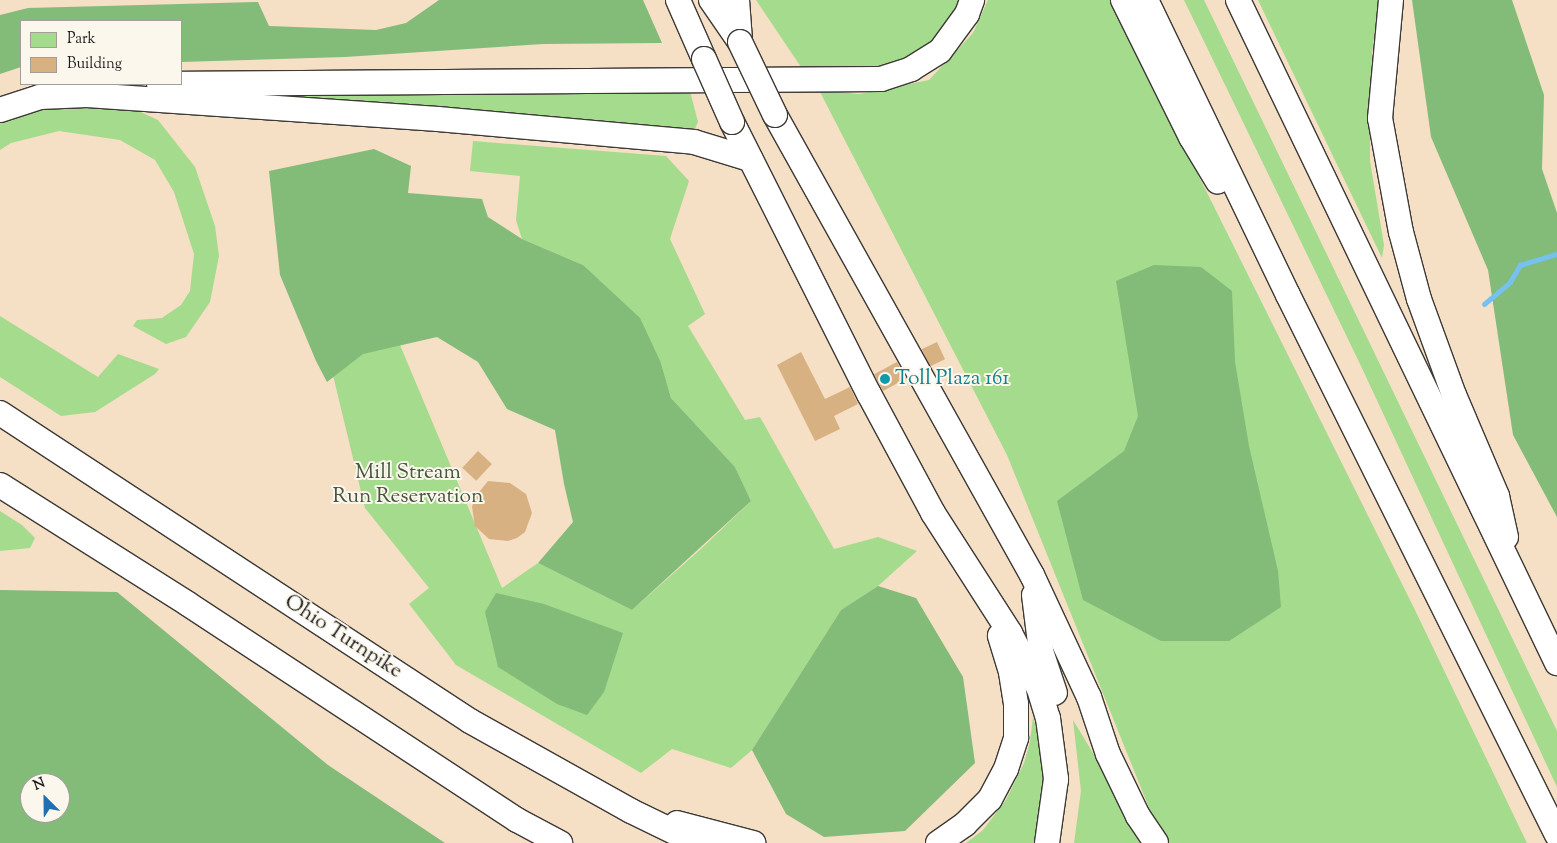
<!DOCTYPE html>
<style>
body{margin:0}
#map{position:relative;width:1557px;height:843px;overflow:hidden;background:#f5dfc5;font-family:"Sorts Mill Goudy",serif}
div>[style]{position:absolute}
.green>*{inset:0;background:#a4db8d}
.forest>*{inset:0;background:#83bb78}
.stream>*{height:5px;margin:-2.5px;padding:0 2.5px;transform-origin:2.5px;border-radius:2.5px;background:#75c1ef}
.building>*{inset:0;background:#d8b182;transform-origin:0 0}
.roads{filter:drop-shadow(1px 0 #3d3935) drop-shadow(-1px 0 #3d3935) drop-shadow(0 1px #3d3935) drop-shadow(0 -1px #3d3935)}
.highway>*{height:24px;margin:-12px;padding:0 12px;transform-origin:12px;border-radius:12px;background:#fff}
.bridges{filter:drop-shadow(1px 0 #3d3935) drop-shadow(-1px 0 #3d3935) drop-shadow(0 1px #3d3935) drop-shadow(0 -1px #3d3935)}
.highway-bridge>*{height:24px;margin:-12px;padding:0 12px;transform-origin:12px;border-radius:12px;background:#fff}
.dots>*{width:14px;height:14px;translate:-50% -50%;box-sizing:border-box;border:2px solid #fbf7ec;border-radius:50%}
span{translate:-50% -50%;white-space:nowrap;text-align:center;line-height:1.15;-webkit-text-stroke:4px #fbf7ec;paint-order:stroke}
.culture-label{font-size:21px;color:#0d838f}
.left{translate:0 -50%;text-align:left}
.park-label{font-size:21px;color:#45553e}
.street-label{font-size:21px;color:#1c1c1c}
.legend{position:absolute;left:20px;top:20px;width:162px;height:65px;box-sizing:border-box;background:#fbf7ec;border:1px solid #a29f99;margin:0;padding:6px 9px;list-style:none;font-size:15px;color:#1c1c1c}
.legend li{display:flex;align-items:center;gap:10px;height:25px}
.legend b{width:25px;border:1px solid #a29f99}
.north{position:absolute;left:20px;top:773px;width:50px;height:50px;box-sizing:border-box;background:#fbf7ec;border:1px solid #a29f99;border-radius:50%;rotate:337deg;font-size:14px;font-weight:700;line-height:20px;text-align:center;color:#1c1c1c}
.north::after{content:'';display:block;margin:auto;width:18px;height:22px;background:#1f6fb2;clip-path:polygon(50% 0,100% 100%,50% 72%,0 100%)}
</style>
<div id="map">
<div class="green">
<div style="clip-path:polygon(756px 0,969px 0,934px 45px,889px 66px,853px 68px,801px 67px)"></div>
<div style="clip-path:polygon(988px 0,1111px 0,1414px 608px,1527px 843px,1169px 843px,1156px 825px,1007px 455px,819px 90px,859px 94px,929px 80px,973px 33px)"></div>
<div style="clip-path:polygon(1184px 0,1204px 0,1557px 731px,1557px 787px,1361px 366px)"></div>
<div style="clip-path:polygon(1258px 0,1379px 0,1372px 53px,1370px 119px,1370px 161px,1384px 245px,1382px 258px)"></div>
<div style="clip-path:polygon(265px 90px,690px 91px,698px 122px,695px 129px,681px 129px,267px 98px)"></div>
<div style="clip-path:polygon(43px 102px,134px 109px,158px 120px,195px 167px,215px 226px,219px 256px,210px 302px,186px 337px,166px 344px,133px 326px,137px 320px,162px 318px,181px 305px,190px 291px,194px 254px,174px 192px,155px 160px,120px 140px,59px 131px,11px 143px,0 150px,0 115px)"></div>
<div style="clip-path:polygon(473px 141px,666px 156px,689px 181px,670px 239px,705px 314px,688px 326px,745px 420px,760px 417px,834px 549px,878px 537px,917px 551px,878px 586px,841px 610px,752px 750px,731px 768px,672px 749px,641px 773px,456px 665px,409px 604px,429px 588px,365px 508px,304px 255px,353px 233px,502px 588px,538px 563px,632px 610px,702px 548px,751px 501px,735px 467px,671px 398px,661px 363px,583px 265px,522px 239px,516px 220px,520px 176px,470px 171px)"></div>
<div style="clip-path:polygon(0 316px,98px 377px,118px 354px,159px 369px,155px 374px,95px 412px,61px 416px,0 377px)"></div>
<div style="clip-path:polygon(0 511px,22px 525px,35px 538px,30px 548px,0 551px)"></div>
<div style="clip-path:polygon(1033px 717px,1041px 744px,1044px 802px,1038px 843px,966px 843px,983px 830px,1006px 800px,1024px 763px,1030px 742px)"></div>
<div style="clip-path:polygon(1073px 720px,1131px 816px,1144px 843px,1074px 843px,1081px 791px)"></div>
</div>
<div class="forest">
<div style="clip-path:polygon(439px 0,643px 0,662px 43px,543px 44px,345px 57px,181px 62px,181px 21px,21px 21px,21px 67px,0 74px,0 15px,28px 8px,258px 2px,269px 26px,376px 30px,406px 23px)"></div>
<div style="clip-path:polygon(1412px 0,1512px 0,1544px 95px,1542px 169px,1557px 213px,1557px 517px,1513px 435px,1488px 270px,1431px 137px)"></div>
<div style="clip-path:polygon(374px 149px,411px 166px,408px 193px,482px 199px,488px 217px,522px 239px,583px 265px,640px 318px,661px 363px,671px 398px,735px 467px,751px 501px,632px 610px,538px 563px,573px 522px,564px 484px,555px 430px,507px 409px,478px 362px,437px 337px,363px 354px,327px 382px,316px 361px,280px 275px,269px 171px)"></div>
<div style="clip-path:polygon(1154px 265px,1201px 267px,1232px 291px,1235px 362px,1249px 446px,1278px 571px,1281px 607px,1229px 641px,1161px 641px,1083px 600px,1057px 501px,1124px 451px,1138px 416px,1116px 281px)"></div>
<div style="clip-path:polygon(878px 586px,916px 598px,963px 677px,975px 763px,905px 831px,824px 837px,786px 814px,752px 750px,841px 610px)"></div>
<div style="clip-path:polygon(evenodd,0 590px,117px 592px,328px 765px,445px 843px,0 843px,0 590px,30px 783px,60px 783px,60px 813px,30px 813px,30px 783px)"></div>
<div style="clip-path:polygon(496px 593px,544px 604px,623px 633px,604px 692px,587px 715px,557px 704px,498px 667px,485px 612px)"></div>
</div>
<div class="stream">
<div style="left:1484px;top:304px;width:34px;rotate:-40deg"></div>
<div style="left:1510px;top:282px;width:20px;rotate:-60deg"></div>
<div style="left:1520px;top:265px;width:39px;rotate:-17deg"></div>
</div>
<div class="building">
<div style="left:937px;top:342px;width:19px;height:17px;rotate:65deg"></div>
<div style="clip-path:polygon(801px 352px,825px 399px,850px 387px,858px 404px,834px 416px,840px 429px,815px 441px,777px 365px)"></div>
<div style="left:897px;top:362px;width:19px;height:26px;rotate:62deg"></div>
<div style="left:478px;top:451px;width:19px;height:23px;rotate:43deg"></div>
<div style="clip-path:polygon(488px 481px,510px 483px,526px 494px,532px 513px,525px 532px,517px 538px,508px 541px,489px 539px,475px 526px,472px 507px,475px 497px)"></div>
</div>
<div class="roads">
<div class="highway">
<div style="left:678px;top:0;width:64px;rotate:66.2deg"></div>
<div style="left:711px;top:0;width:51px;rotate:55.4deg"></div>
<div style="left:737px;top:0;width:40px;rotate:85.7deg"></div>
<div style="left:1123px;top:0;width:153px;rotate:63.6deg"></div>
<div style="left:1191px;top:137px;width:52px;rotate:59deg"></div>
<div style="left:1146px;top:0;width:327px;rotate:64.3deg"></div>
<div style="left:1288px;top:295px;width:603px;rotate:63.52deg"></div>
<div style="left:1238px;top:0;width:736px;rotate:64.31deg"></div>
<div style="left:1391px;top:0;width:119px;rotate:95.3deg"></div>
<div style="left:1380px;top:118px;width:116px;rotate:79.6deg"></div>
<div style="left:1401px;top:232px;width:69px;rotate:75deg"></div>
<div style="left:1419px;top:299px;width:102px;rotate:70deg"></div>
<div style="left:1454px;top:395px;width:110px;rotate:66.9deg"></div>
<div style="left:1497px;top:496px;width:42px;rotate:77.6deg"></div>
<div style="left:159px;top:84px;width:722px;rotate:-0.4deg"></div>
<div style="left:881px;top:79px;width:32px;rotate:-18deg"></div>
<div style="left:911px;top:69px;width:34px;rotate:-32deg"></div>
<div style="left:940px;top:51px;width:46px;rotate:-53.9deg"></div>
<div style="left:967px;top:14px;width:15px;rotate:-70deg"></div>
<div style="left:0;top:110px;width:42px;rotate:-18deg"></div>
<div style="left:40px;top:97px;width:47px;rotate:-2.4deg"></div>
<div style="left:87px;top:95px;width:352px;rotate:3.9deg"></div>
<div style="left:438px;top:119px;width:257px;rotate:5.1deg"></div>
<div style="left:694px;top:142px;width:59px;rotate:16.9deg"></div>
<div style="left:775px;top:115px;width:527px;rotate:60.81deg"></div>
<div style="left:1032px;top:575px;width:135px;rotate:65deg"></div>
<div style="left:1089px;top:697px;width:60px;rotate:71.6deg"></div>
<div style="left:1108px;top:754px;width:69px;rotate:64.2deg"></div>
<div style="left:1138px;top:816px;width:32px;rotate:56deg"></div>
<div style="left:732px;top:122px;width:305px;rotate:63.3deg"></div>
<div style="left:869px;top:394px;width:135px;rotate:61.7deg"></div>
<div style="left:933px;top:513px;width:143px;rotate:57.3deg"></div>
<div style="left:1010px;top:633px;width:63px;rotate:62.6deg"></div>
<div style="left:1039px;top:689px;width:30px;rotate:73deg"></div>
<div style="left:1048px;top:718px;width:62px;rotate:82.5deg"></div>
<div style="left:1056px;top:779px;width:65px;rotate:98deg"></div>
<div style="left:0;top:413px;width:562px;rotate:33.24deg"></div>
<div style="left:470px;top:721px;width:184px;rotate:29.2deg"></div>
<div style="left:631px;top:811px;width:73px;rotate:25.9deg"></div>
<div style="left:0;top:485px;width:222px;rotate:32.3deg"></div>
<div style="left:188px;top:604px;width:394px;rotate:33.3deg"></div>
<div style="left:517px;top:820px;width:49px;rotate:28.1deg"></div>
<div style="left:1034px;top:595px;width:56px;rotate:82.9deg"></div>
<div style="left:1041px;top:651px;width:44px;rotate:71.6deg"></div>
<div style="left:677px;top:823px;width:79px;rotate:14.7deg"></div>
<div style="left:938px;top:843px;width:33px;rotate:-35deg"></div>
<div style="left:965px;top:824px;width:35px;rotate:-45deg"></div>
<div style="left:990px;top:799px;width:34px;rotate:-62deg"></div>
<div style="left:1006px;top:769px;width:33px;rotate:-72deg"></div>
<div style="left:1016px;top:738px;width:34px;rotate:-90deg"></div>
<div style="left:1016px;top:704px;width:32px;rotate:-99deg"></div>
<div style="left:1011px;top:672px;width:38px;rotate:-107deg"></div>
</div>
</div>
<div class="bridges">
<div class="highway-bridge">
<div style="left:740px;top:42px;width:81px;rotate:64.4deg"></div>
<div style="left:704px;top:59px;width:69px;rotate:66deg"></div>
</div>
</div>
<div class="dots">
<div style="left:885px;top:379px;background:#0f9aa8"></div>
</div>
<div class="culture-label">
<span class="left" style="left:895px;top:379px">Toll Plaza 161</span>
</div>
<div class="park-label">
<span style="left:408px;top:485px">Mill Stream<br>Run Reservation</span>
</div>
<div class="street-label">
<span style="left:343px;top:637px;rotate:33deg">Ohio Turnpike</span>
</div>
<ul class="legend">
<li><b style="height:14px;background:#a4db8d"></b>Park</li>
<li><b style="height:14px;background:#d8b182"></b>Building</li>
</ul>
<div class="north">N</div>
</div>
